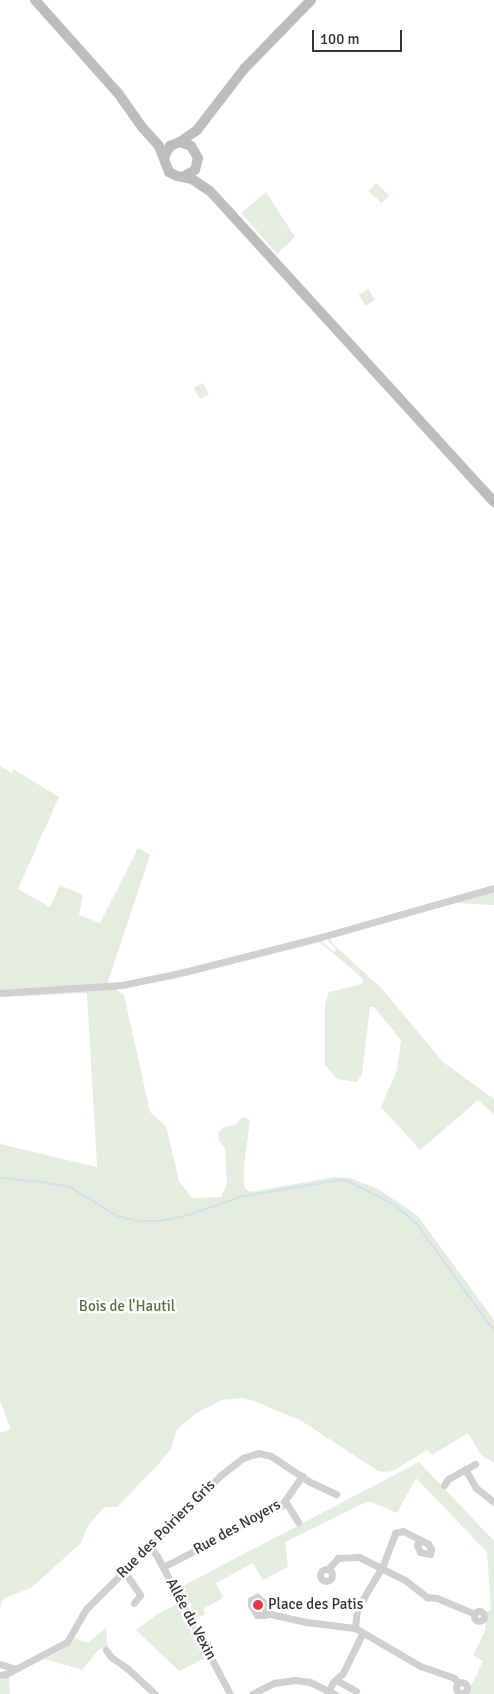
<!DOCTYPE html>
<meta charset="utf-8">
<style>
body{margin:0}
#map{position:relative;width:494px;height:1694px;overflow:hidden;background:#fff;font-family:Signika,sans-serif}
div>[style]{position:absolute}
.green>*{inset:0;background:#e6ecdf;transform-origin:0 0}
.stream>*{height:2px;margin:-1px;padding:0 1px;transform-origin:1px;border-radius:1px;background:#cfe2ee}
.street>*{height:7px;margin:-3.5px;padding:0 3.5px;transform-origin:3.5px;border-radius:3.5px;background:#d0d0d0}
.street>.ring{margin:-3.5px;padding:0;box-sizing:content-box;background:none;border:7px solid #d0d0d0;border-radius:50%}
.secondary>*{height:10px;margin:-5px;padding:0 5px;transform-origin:5px;border-radius:5px;background:#bdbdbd}
.dots>*{width:14px;height:14px;translate:-50% -50%;box-sizing:border-box;border:2px solid #fff;border-radius:50%}
span{translate:-50% -50%;white-space:nowrap;text-align:center;line-height:1.15;-webkit-text-stroke:5px #fff;paint-order:stroke}
.park-label{font-size:15px;color:#56703f}
.street-label{font-size:15px;color:#333}
.poi-label{font-size:15px;color:#333}
.left{translate:0 -50%;text-align:left}
.scale{position:absolute;left:312px;top:30px;width:90px;height:22px;box-sizing:border-box;border:2px solid #333;border-top:0;padding-left:6px;font-size:15px;line-height:18px;white-space:nowrap;color:#333;-webkit-text-stroke:4px #fff;paint-order:stroke}
</style>
<div id="map">
<div class="green">
<div style="left:376px;top:183px;width:18px;height:11px;rotate:43deg"></div>
<div style="clip-path:polygon(266px 192px,295px 237px,277px 254px,241px 213px)"></div>
<div style="left:368px;top:289px;width:13px;height:11px;rotate:58deg"></div>
<div style="left:203px;top:383px;width:13px;height:10px;rotate:63deg"></div>
<div style="clip-path:polygon(0 766px,12px 773px,13px 769px,59px 797px,18px 889px,50px 907px,60px 885px,83px 895px,79px 915px,100px 923px,138px 848px,150px 855px,107px 984px,124px 995px,150px 1112px,166px 1126px,179px 1181px,192px 1198px,221px 1197px,227px 1184px,225px 1148px,219px 1141px,218px 1133px,224px 1127px,235px 1125px,240px 1119px,245px 1117px,250px 1120px,244px 1166px,244px 1186px,246px 1190px,250px 1192px,335px 1177px,350px 1178px,378px 1189px,417px 1215px,494px 1320px,494px 1463px,481px 1455px,468px 1433px,432px 1455px,427px 1450px,393px 1471px,385px 1472px,378px 1471px,300px 1420px,254px 1401px,243px 1398px,222px 1400px,195px 1414px,182px 1425px,176px 1432px,171px 1449px,157px 1466px,117px 1507px,104px 1507px,88px 1526px,81px 1543px,31px 1588px,4px 1598px,0 1608px,0 1433px,11px 1429px,0 1401px,0 1144px,97px 1167px,87px 993px,0 997px)"></div>
<div style="clip-path:polygon(494px 890px,494px 905px,455px 903px,330px 939px,332px 943px,381px 988px,443px 1062px,494px 1099px,494px 1115px,478px 1100px,420px 1150px,381px 1107px,397px 1070px,401px 1040px,374px 1007px,370px 1007px,362px 1074px,357px 1082px,337px 1079px,325px 1065px,325px 1004px,329px 992px,362px 984px,363px 979px,320px 942px,168px 980px,123px 988px,320px 940px,334px 952px,336px 949px,328px 941px,328px 938px)"></div>
<div style="clip-path:polygon(419px 1462px,494px 1541px,494px 1694px,467px 1694px,483px 1661px,473px 1655px,485px 1631px,487px 1612px,491px 1610px,487px 1552px,416px 1478px,397px 1513px,371px 1502px,366px 1502px,285px 1542px,288px 1567px,263px 1580px,253px 1563px,216px 1583px,223px 1598px,203px 1609px,205px 1614px,195px 1618px,192px 1612px,191px 1603px,185px 1599px,179px 1588px)"></div>
<div style="clip-path:polygon(177px 1604px,205px 1658px,179px 1671px,136px 1630px,156px 1615px)"></div>
<div style="clip-path:polygon(106px 1628px,108px 1648px,99px 1649px,82px 1670px,45px 1659px,67px 1647px,75px 1638px,87px 1643px)"></div>
<div style="clip-path:polygon(9px 1676px,10px 1694px,0 1694px,0 1680px)"></div>
</div>
<div class="stream">
<div style="left:0;top:1178px;width:42px;rotate:5.4deg"></div>
<div style="left:42px;top:1182px;width:28px;rotate:10deg"></div>
<div style="left:70px;top:1187px;width:55px;rotate:31.7deg"></div>
<div style="left:117px;top:1216px;width:23px;rotate:13deg"></div>
<div style="left:139px;top:1221px;width:21px"></div>
<div style="left:160px;top:1221px;width:30px;rotate:-12deg"></div>
<div style="left:189px;top:1215px;width:54px;rotate:-19.4deg"></div>
<div style="left:240px;top:1197px;width:98px;rotate:-9.9deg"></div>
<div style="left:337px;top:1180px;width:11px;rotate:5deg"></div>
<div style="left:348px;top:1181px;width:54px;rotate:27.5deg"></div>
<div style="left:396px;top:1206px;width:28px;rotate:41deg"></div>
<div style="left:417px;top:1224px;width:132px;rotate:54.3deg"></div>
</div>
<div class="street">
<div style="left:0;top:993px;width:122px;rotate:-3.8deg"></div>
<div style="left:122px;top:985px;width:63px;rotate:-11.8deg"></div>
<div style="left:184px;top:972px;width:141px;rotate:-14.3deg"></div>
<div style="left:321px;top:937px;width:180px;rotate:-15.8deg"></div>
<div style="left:465px;top:1469px;width:22px;rotate:60deg"></div>
<div style="left:476px;top:1488px;width:23px;rotate:38deg"></div>
<div style="left:444px;top:1485px;width:7px;rotate:-56deg"></div>
<div style="left:448px;top:1479px;width:31px;rotate:-29deg"></div>
<div style="left:285px;top:1501px;width:25px;rotate:58deg"></div>
<div style="left:149px;top:1546px;width:13px;rotate:51deg"></div>
<div style="left:157px;top:1556px;width:156px;rotate:62.1deg"></div>
<div style="left:163px;top:1567px;width:133px;rotate:-27.3deg"></div>
<div style="left:281px;top:1506px;width:37px;rotate:-55deg"></div>
<div class="ring" style="left:320px;top:1569px;width:5px;height:5px"></div>
<div style="left:328px;top:1569px;width:15px;rotate:-48deg"></div>
<div style="left:338px;top:1558px;width:21px;rotate:-3deg"></div>
<div style="left:359px;top:1557px;width:51px;rotate:26.6deg"></div>
<div style="left:405px;top:1580px;width:28px;rotate:38deg"></div>
<div style="left:427px;top:1597px;width:10px;rotate:6deg"></div>
<div style="left:437px;top:1598px;width:41px;rotate:22.8deg"></div>
<div style="left:124px;top:1571px;width:29px;rotate:56deg"></div>
<div style="left:140px;top:1595px;width:10px;rotate:127deg"></div>
<div style="left:257px;top:1597px;width:8px;rotate:40deg"></div>
<div style="left:263px;top:1602px;width:9px;rotate:72deg"></div>
<div style="left:266px;top:1611px;width:4px;rotate:104deg"></div>
<div style="left:265px;top:1615px;width:8px;rotate:180deg"></div>
<div style="left:257px;top:1615px;width:12px;rotate:-121deg"></div>
<div style="left:251px;top:1605px;width:5px;rotate:-90deg"></div>
<div style="left:251px;top:1600px;width:7px;rotate:-27deg"></div>
<div class="ring" style="left:474px;top:1611px;width:3px;height:3px"></div>
<div style="left:266px;top:1613px;width:41px;rotate:12.7deg"></div>
<div style="left:306px;top:1622px;width:49px;rotate:7deg"></div>
<div style="left:355px;top:1628px;width:75px;rotate:30.3deg"></div>
<div style="left:420px;top:1666px;width:36px;rotate:19deg"></div>
<div style="left:454px;top:1678px;width:7px;rotate:45deg"></div>
<div style="left:355px;top:1628px;width:19px;rotate:-84deg"></div>
<div style="left:357px;top:1609px;width:51px;rotate:-59.4deg"></div>
<div style="left:383px;top:1565px;width:34px;rotate:-69deg"></div>
<div style="left:395px;top:1533px;width:8px;rotate:-14deg"></div>
<div style="left:403px;top:1531px;width:28px;rotate:27deg"></div>
<div style="left:428px;top:1544px;width:6px;rotate:59deg"></div>
<div style="left:431px;top:1549px;width:5px;rotate:101deg"></div>
<div style="left:430px;top:1554px;width:10px;rotate:-169deg"></div>
<div style="left:420px;top:1552px;width:8px;rotate:-113deg"></div>
<div style="left:417px;top:1545px;width:6px;rotate:-59deg"></div>
<div style="left:106px;top:1650px;width:9px;rotate:54deg"></div>
<div style="left:111px;top:1657px;width:19px;rotate:35deg"></div>
<div style="left:127px;top:1668px;width:38px;rotate:43deg"></div>
<div style="left:0;top:1664px;width:16px;rotate:18deg"></div>
<div style="left:0;top:1675px;width:6px;rotate:-9deg"></div>
<div style="left:6px;top:1674px;width:69px;rotate:-27.7deg"></div>
<div style="left:67px;top:1642px;width:38px;rotate:-60deg"></div>
<div style="left:86px;top:1609px;width:190px;rotate:-44.8deg"></div>
<div style="left:221px;top:1475px;width:28px;rotate:-38deg"></div>
<div style="left:243px;top:1458px;width:16px;rotate:-18deg"></div>
<div style="left:258px;top:1453px;width:13px;rotate:13deg"></div>
<div style="left:271px;top:1456px;width:47px;rotate:33.7deg"></div>
<div style="left:310px;top:1482px;width:29px;rotate:25deg"></div>
<div style="left:336px;top:1680px;width:23px;rotate:29deg"></div>
<div class="ring" style="left:456.5px;top:1682.5px;width:4px;height:4px"></div>
<div style="left:252px;top:1694px;width:25px;rotate:-27deg"></div>
<div style="left:274px;top:1683px;width:21px;rotate:-8deg"></div>
<div style="left:295px;top:1680px;width:15px;rotate:8deg"></div>
<div style="left:310px;top:1682px;width:28px;rotate:26deg"></div>
<div style="left:327px;top:1694px;width:13px;rotate:-63deg"></div>
<div style="left:333px;top:1682px;width:13px;rotate:-42deg"></div>
<div style="left:343px;top:1673px;width:43px;rotate:-64deg"></div>
</div>
<div class="secondary">
<div style="left:35px;top:0;width:125px;rotate:48.3deg"></div>
<div style="left:118px;top:93px;width:42px;rotate:54.8deg"></div>
<div style="left:142px;top:127px;width:25px;rotate:48deg"></div>
<div style="left:159px;top:146px;width:28px;rotate:69deg"></div>
<div style="left:169px;top:172px;width:9px;rotate:27deg"></div>
<div style="left:177px;top:176px;width:15px;rotate:11deg"></div>
<div style="left:192px;top:179px;width:22px;rotate:34deg"></div>
<div style="left:210px;top:191px;width:421px;rotate:47.6deg"></div>
<div style="left:180px;top:142px;width:12px;rotate:20deg"></div>
<div style="left:191px;top:146px;width:14px;rotate:60deg"></div>
<div style="left:198px;top:158px;width:12px;rotate:104deg"></div>
<div style="left:195px;top:170px;width:13px;rotate:151deg"></div>
<div style="left:164px;top:157px;width:13px;rotate:-61deg"></div>
<div style="left:170px;top:146px;width:11px;rotate:-22deg"></div>
<div style="left:180px;top:142px;width:21px;rotate:-35deg"></div>
<div style="left:197px;top:130px;width:77px;rotate:-52.4deg"></div>
<div style="left:244px;top:69px;width:96px;rotate:-45.8deg"></div>
</div>
<div class="dots">
<div style="left:258px;top:1605px;background:#e63946"></div>
</div>
<div class="park-label">
<span style="left:127px;top:1307px">Bois de l'Hautil</span>
</div>
<div class="street-label">
<span style="left:237px;top:1527px;rotate:-29deg">Rue des Noyers</span>
<span style="left:166px;top:1529px;rotate:-45deg">Rue des Poiriers Gris</span>
<span style="left:191px;top:1619px;rotate:62deg">Allée du Vexin</span>
</div>
<div class="poi-label">
<span class="left" style="left:268px;top:1605px">Place des Patis</span>
</div>
<div class="scale">100 m</div>
</div>
